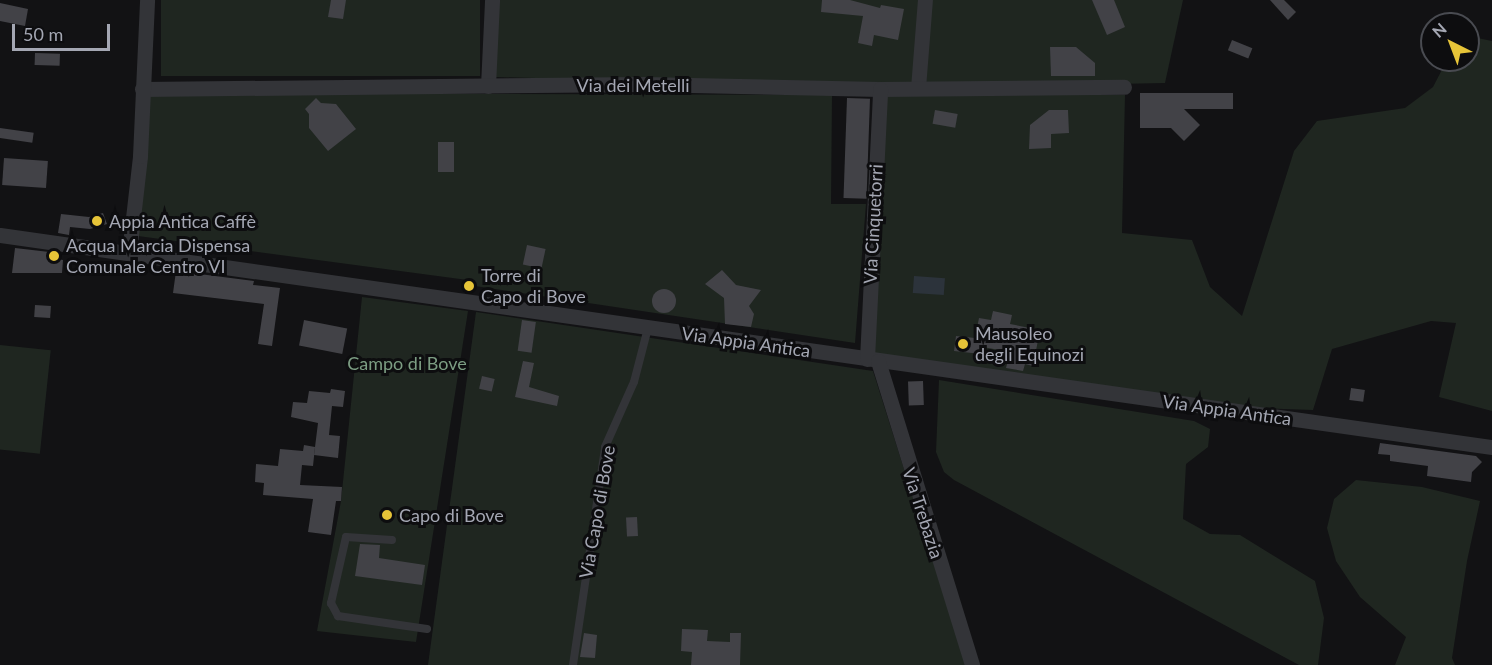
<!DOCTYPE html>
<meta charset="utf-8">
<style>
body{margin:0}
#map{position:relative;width:1492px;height:665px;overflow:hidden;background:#121214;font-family:Lato,sans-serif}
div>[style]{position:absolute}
.green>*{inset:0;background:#1f2620;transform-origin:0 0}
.water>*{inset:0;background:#2c333b;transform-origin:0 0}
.building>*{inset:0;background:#424247;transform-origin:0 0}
.round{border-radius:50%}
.lane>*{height:8px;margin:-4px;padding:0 4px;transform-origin:4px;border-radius:4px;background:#333438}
.street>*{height:15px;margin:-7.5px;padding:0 7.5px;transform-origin:7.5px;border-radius:7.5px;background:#333438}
.dots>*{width:16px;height:16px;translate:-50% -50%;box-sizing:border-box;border:3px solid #0d0d0f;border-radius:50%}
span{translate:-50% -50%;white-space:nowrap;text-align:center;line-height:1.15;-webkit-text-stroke:6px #0d0d0f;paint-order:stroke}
.street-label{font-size:18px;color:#a4a7b3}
.poi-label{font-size:18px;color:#a4a7b3}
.left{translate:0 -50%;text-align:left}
.park-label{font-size:18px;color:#7c9d83}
.north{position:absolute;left:1420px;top:12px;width:60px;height:60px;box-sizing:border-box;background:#0d0d0f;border:2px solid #494b51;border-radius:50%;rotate:318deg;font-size:16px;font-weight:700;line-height:24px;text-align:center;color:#a4a7b3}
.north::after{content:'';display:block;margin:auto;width:21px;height:27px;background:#e6c438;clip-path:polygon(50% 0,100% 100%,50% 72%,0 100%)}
.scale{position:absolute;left:12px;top:24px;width:98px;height:27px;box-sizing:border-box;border:3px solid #a4a7b3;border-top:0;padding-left:8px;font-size:18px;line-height:21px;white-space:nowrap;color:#a4a7b3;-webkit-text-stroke:4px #0d0d0f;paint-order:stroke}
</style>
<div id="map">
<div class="green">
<div style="left:161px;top:0;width:319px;height:76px"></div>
<div style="clip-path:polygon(498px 0,1183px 0,1165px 83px,918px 88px,495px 77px)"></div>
<div style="clip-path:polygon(1468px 36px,1492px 41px,1492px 411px,1439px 397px,1456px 323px,1431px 321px,1332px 349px,1313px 410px,1259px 408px,872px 353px,886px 95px,1125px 95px,1122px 233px,1192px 240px,1210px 287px,1242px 316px,1294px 151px,1317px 121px,1405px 108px,1433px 87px,1447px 60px,1468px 60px)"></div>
<div style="clip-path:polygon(147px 93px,832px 95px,831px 204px,866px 204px,855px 343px,475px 286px,475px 281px,138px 236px)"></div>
<div style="clip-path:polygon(362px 297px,468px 311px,416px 642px,317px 631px,341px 501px)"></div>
<div style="clip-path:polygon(476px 312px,873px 371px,966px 665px,428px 665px)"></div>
<div style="left:0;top:345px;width:51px;height:104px;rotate:6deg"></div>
<div style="clip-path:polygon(939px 380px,1194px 421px,1210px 429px,1208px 447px,1186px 464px,1183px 519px,1210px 534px,1240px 535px,1315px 581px,1324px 618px,1318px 665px,1299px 665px,954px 480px,944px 472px,936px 452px)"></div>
<div style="clip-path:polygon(1356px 480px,1422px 487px,1480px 501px,1467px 561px,1452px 658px,1455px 665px,1395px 665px,1406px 637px,1360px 597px,1336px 561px,1327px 528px,1334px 499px)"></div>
</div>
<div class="water">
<div style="left:914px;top:276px;width:31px;height:17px;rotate:4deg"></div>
</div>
<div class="building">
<div style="clip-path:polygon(331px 0,346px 0,343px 19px,328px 17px)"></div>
<div style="clip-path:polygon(822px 0,850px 0,880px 8px,881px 5px,904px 9px,898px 40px,874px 35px,872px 46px,858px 43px,863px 16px,821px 12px)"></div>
<div style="clip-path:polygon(1092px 0,1114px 0,1125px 27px,1107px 35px)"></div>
<div style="clip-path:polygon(1270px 0,1284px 0,1296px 12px,1288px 20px)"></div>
<div style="clip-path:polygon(0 3px,28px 9px,25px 26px,0 21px)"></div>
<div style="left:1232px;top:40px;width:22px;height:11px;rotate:22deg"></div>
<div style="clip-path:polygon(1050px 47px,1076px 47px,1095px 63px,1095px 76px,1051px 76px)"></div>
<div style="left:35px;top:53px;width:25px;height:12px;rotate:2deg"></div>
<div style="clip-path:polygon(1140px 93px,1233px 93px,1233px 109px,1184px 109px,1200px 125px,1184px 141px,1171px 128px,1140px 128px)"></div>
<div style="clip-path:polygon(316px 98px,321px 103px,336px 104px,356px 129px,328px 151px,309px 128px,309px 114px,305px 109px)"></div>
<div style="left:847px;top:98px;width:23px;height:100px;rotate:2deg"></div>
<div style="left:935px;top:110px;width:23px;height:14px;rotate:10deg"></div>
<div style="clip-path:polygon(1049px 110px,1068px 110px,1069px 133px,1051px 134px,1051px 148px,1029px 149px,1030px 125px)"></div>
<div style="left:0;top:128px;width:34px;height:10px;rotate:8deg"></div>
<div style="left:438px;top:142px;width:16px;height:30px"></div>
<div style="left:4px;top:158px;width:44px;height:27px;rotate:4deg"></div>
<div style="clip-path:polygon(103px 213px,107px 224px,90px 229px,70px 227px,69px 235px,58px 233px,61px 214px,89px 217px)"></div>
<div style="left:527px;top:245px;width:19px;height:20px;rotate:12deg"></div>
<div style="clip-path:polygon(15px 248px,58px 253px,57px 259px,63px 260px,62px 273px,12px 273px)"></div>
<div style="clip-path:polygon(722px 270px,736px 285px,761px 290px,749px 306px,754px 314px,751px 327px,725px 324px,724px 298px,705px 284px)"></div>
<div style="clip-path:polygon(176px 271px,254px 281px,253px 285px,280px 288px,272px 346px,258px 344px,264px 304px,173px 293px)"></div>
<div class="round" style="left:652px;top:289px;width:24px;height:24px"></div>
<div style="left:35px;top:305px;width:16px;height:12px;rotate:4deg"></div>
<div style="clip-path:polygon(993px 311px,1012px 315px,1010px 324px,1040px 330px,1033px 366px,1025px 364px,1023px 371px,1006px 368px,1010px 352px,983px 347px,981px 354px,954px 351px,956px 336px,975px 338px,979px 318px,991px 320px)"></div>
<div style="left:304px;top:320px;width:44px;height:26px;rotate:11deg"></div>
<div style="left:522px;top:320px;width:14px;height:31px;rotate:8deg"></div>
<div style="clip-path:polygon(523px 361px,534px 363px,529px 387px,559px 396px,557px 406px,515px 397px)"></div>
<div style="left:482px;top:376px;width:13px;height:13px;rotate:13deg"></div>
<div style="left:923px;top:381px;width:24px;height:15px;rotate:88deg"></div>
<div style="left:1351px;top:388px;width:14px;height:12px;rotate:8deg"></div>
<div style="clip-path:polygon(331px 389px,345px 391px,343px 407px,332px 406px,329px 435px,340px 436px,338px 458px,314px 455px,318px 423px,291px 417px,293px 402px,307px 403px,309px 391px,330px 393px)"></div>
<div style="clip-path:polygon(1380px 443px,1476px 456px,1482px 462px,1472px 472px,1471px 482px,1427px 476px,1428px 466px,1390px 461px,1390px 455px,1378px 454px)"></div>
<div style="clip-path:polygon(304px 445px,315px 447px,313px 466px,302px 465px,300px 485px,342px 487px,341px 501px,336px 501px,331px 535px,308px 532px,313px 499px,263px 495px,264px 483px,255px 482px,256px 464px,278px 466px,280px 449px,303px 451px)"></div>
<div style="left:637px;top:517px;width:19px;height:11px;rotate:87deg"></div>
<div style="clip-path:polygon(360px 544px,380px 545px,379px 558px,425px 565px,422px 585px,355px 576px)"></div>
<div style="clip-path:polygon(682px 629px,708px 630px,707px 641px,730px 642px,730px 633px,741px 633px,740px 665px,691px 665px,692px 652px,681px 651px)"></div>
<div style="clip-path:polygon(584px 633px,597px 635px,595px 658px,580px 657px)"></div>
</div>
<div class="lane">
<div style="left:392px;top:540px;width:46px;rotate:-176.3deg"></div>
<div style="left:346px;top:537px;width:68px;rotate:102.8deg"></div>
<div style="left:331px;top:603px;width:15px;rotate:62deg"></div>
<div style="left:338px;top:616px;width:90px;rotate:8.3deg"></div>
<div style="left:573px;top:665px;width:220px;rotate:-81.6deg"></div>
<div style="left:605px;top:447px;width:71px;rotate:-66deg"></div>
<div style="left:634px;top:382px;width:56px;rotate:-75.5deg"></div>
</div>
<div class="street">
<div style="left:488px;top:86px;width:86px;rotate:-87.3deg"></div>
<div style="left:918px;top:88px;width:88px;rotate:-85.5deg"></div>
<div style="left:142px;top:89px;width:501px;rotate:-0.57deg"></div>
<div style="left:643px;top:84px;width:237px;rotate:1.2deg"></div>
<div style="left:880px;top:89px;width:244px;rotate:-0.5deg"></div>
<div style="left:0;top:235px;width:1507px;rotate:8.09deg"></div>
<div style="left:129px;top:253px;width:98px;rotate:-83.5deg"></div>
<div style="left:140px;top:156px;width:156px;rotate:-87.4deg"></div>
<div style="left:867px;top:359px;width:270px;rotate:-87.2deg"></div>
<div style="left:878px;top:361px;width:318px;rotate:72.8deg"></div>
</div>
<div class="dots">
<div style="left:97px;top:221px;background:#e6c438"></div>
<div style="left:54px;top:256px;background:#e6c438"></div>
<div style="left:469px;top:286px;background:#e6c438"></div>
<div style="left:963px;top:344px;background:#e6c438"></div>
<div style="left:387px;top:515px;background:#e6c438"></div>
</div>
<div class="street-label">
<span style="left:633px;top:85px">Via dei Metelli</span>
<span style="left:873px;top:224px;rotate:-87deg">Via Cinquetorri</span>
<span style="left:746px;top:342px;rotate:8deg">Via Appia Antica</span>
<span style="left:1227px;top:410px;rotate:8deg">Via Appia Antica</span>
<span style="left:597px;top:512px;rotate:-80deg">Via Capo di Bove</span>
<span style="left:923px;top:513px;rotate:72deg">Via Trebazia</span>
</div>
<div class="poi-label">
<span class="left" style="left:109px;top:221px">Appia Antica Caffè</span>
<span class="left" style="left:66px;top:256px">Acqua Marcia Dispensa<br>Comunale Centro VI</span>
<span class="left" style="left:481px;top:286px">Torre di<br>Capo di Bove</span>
<span class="left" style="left:975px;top:344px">Mausoleo<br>degli Equinozi</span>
<span class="left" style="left:399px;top:515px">Capo di Bove</span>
</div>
<div class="park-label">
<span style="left:407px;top:363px">Campo di Bove</span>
</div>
<div class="north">N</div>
<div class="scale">50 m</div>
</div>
